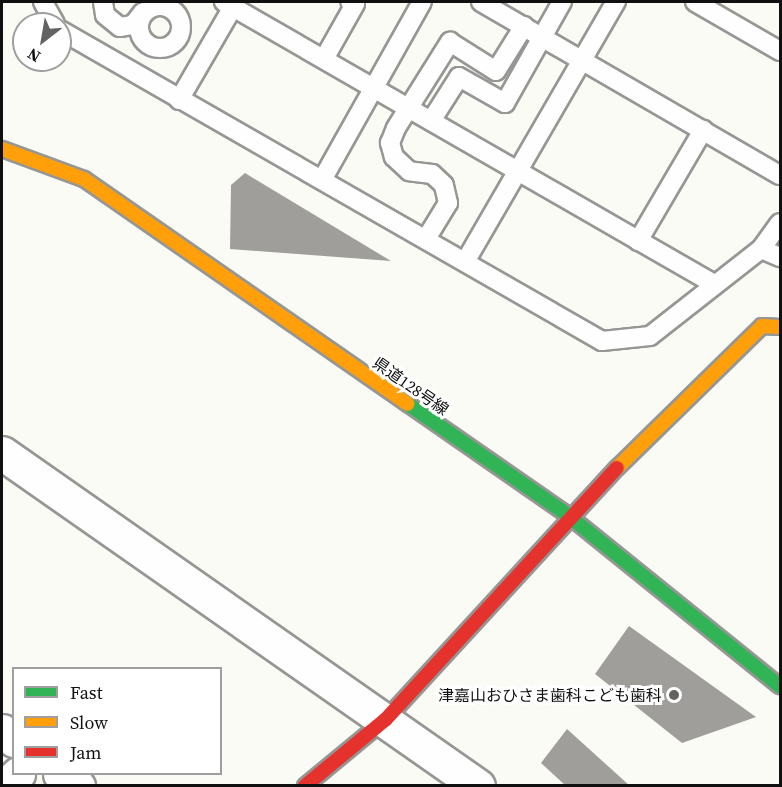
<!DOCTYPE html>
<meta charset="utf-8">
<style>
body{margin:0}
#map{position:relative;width:782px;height:787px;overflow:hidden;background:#fbfbf6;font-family:"Source Serif 4","Noto Sans JP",serif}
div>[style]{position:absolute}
.building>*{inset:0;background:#9f9e9b}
.roads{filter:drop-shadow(2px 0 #969694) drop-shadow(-2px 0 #969694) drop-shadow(0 2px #969694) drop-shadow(0 -2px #969694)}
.lane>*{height:18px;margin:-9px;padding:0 9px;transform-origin:9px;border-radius:9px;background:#fefefe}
.lane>.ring{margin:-9px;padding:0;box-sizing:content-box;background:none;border:18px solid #fefefe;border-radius:50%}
.street>*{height:33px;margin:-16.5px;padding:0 16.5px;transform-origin:16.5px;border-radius:16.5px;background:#fefefe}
.fast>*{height:14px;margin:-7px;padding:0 7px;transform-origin:7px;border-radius:7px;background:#30b455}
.slow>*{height:14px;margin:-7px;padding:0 7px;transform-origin:7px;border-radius:7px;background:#ff9f0a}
.jam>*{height:14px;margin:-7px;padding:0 7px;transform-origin:7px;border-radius:7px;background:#e5322d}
.dots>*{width:16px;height:16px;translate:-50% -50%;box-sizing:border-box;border:3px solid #fff;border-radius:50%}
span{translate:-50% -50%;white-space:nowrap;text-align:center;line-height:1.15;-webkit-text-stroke:6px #fff;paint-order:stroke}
.street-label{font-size:16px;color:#101010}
.poi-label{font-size:16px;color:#101010}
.right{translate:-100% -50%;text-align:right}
.frame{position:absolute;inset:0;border:3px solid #101010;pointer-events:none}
.legend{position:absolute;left:12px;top:667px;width:210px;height:108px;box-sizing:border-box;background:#fff;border:2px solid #9f9f9f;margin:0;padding:8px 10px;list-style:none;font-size:18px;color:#101010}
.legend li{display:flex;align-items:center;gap:12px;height:30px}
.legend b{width:30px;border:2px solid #9f9f9f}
.north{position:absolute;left:12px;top:12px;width:60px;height:60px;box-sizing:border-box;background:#fff;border:2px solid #9f9f9f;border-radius:50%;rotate:211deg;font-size:16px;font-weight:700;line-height:24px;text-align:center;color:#101010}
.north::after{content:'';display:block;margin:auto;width:21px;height:27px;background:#626260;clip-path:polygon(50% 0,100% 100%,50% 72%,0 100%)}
</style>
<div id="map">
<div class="building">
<div style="clip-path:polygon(245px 173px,391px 261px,230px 249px,231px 185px)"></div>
<div style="clip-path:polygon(629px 626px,756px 717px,682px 743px,595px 674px)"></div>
<div style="clip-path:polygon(567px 729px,630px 786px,566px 786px,541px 763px)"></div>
</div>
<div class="roads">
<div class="lane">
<div style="left:43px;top:2px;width:25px;rotate:61deg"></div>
<div style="left:103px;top:2px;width:13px;rotate:81deg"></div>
<div style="left:105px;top:15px;width:19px;rotate:39deg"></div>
<div style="left:120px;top:27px;width:13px;rotate:-9deg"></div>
<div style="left:133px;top:25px;width:16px;rotate:-52deg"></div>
<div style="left:224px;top:2px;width:565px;rotate:29.92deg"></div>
<div style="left:481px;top:2px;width:345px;rotate:30.1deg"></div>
<div style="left:695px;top:2px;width:98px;rotate:30deg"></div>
<div class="ring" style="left:139px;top:6px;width:24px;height:24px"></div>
<div style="left:60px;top:30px;width:625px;rotate:29.85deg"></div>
<div style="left:602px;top:341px;width:48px;rotate:-5.9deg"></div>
<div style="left:650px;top:336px;width:141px;rotate:-38.1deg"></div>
<div style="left:761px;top:249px;width:32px;rotate:-54deg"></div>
<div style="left:324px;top:59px;width:63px;rotate:-60.6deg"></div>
<div style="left:355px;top:4px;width:5px;rotate:-158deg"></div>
<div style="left:179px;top:100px;width:108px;rotate:-59.9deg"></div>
<div style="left:431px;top:121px;width:52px;rotate:-57.5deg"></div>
<div style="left:459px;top:77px;width:53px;rotate:29.5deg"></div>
<div style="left:505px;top:103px;width:116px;rotate:-60.6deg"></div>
<div style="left:322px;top:180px;width:204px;rotate:-60.7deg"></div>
<div style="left:426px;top:239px;width:42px;rotate:-58.6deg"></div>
<div style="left:448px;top:203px;width:18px;rotate:-103deg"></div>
<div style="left:444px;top:185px;width:16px;rotate:-137deg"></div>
<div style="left:432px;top:174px;width:23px;rotate:-173deg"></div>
<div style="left:409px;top:171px;width:21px;rotate:-137deg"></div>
<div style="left:394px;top:157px;width:15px;rotate:-106deg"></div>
<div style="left:390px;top:143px;width:16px;rotate:-68deg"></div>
<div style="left:396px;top:128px;width:102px;rotate:-57.9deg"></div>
<div style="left:450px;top:42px;width:54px;rotate:32.2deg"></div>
<div style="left:496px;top:71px;width:53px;rotate:-58.1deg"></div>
<div style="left:638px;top:241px;width:129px;rotate:-59.6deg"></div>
<div style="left:761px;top:249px;width:21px;rotate:23deg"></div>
<div style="left:465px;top:262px;width:301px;rotate:-59.9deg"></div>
</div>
<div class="street">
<div style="left:2px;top:453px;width:581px;rotate:34.98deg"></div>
<div style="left:2px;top:731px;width:15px;rotate:37deg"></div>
<div style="left:60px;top:774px;width:22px;rotate:34deg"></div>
<div style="left:5px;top:786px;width:18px;rotate:-43deg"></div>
</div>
<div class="fast">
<div style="left:408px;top:404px;width:196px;rotate:34.8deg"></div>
<div style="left:569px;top:516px;width:271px;rotate:38.9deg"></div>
</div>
<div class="slow">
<div style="left:2px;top:149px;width:87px;rotate:20.1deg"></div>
<div style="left:84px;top:179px;width:394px;rotate:34.8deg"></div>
<div style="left:617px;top:468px;width:203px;rotate:-44.4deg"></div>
<div style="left:762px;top:326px;width:18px;rotate:3deg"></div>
</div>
<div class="jam">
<div style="left:305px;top:786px;width:105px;rotate:-39.6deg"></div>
<div style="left:386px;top:719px;width:341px;rotate:-47.4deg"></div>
</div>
</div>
<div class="dots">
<div style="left:674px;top:695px;background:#626260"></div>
</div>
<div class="street-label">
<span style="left:411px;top:386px;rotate:35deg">県道128号線</span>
</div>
<div class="poi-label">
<span class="right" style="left:662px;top:695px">津嘉山おひさま歯科こども歯科</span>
</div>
<div class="frame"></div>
<ul class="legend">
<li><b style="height:8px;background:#30b455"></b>Fast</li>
<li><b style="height:8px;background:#ff9f0a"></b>Slow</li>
<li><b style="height:8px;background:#e5322d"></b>Jam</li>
</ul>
<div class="north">N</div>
</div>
